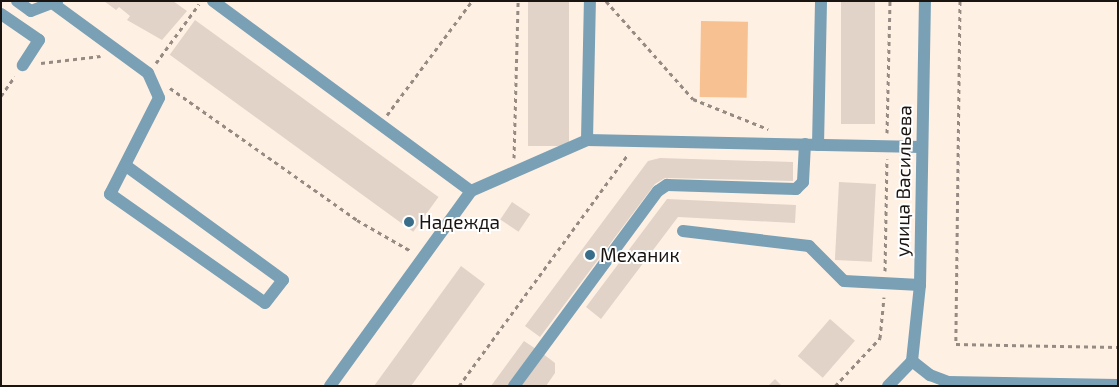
<!DOCTYPE html>
<meta charset="utf-8">
<style>
body{margin:0}
#map{position:relative;width:1119px;height:387px;overflow:hidden;background:#fff0e4;font-family:"Exo 2",sans-serif}
div>[style]{position:absolute}
.green>*{inset:0;background:#f8c192;transform-origin:0 0}
.building>*{inset:0;background:#e1d3c7;transform-origin:0 0}
.path>*{height:3px;margin-top:-1.5px;transform-origin:0;background:repeating-linear-gradient(90deg,#968b83 0 4px,transparent 0 8px)}
.minor>*{height:12px;margin:-6px;padding:0 6px;transform-origin:6px;border-radius:6px;background:#79a0b5}
.dots>*{width:14px;height:14px;translate:-50% -50%;box-sizing:border-box;border:2px solid #fff;border-radius:50%}
span{translate:-50% -50%;white-space:nowrap;text-align:center;line-height:1.15;-webkit-text-stroke:4px #fff;paint-order:stroke}
.street-label{font-size:19px;color:#191410}
.poi-label{font-size:19px;color:#191410}
.left{translate:0 -50%;text-align:left}
.frame{position:absolute;inset:0;border:2px solid #191410;pointer-events:none}
</style>
<div id="map">
<div class="green">
<div style="left:701px;top:21px;width:47px;height:76px;rotate:1deg"></div>
</div>
<div class="building">
<div style="clip-path:polygon(104px 1px,173px 1px,187px 11px,162px 40px,127px 20px,130px 16px,119px 7px,116px 10px)"></div>
<div style="left:528px;top:1px;width:41px;height:145px"></div>
<div style="left:841px;top:1px;width:34px;height:123px"></div>
<div style="left:195px;top:20px;width:301px;height:43px;rotate:36deg"></div>
<div style="clip-path:polygon(660px 158px,793px 162px,793px 181px,665px 178px,655px 184px,540px 337px,525px 326px,648px 161px)"></div>
<div style="left:839px;top:182px;width:37px;height:78px;rotate:3deg"></div>
<div style="clip-path:polygon(667px 199px,796px 205px,795px 223px,678px 217px,601px 319px,586px 307px)"></div>
<div style="left:512px;top:202px;width:22px;height:21px;rotate:34deg"></div>
<div style="clip-path:polygon(461px 266px,485px 284px,411px 386px,374px 386px)"></div>
<div style="left:830px;top:319px;width:33px;height:49px;rotate:41deg"></div>
<div style="clip-path:polygon(524px 341px,536px 349px,509px 386px,491px 386px)"></div>
<div style="clip-path:polygon(542px 353px,555px 363px,555px 373px,546px 386px,519px 386px)"></div>
<div style="clip-path:polygon(775px 379px,782px 386px,768px 386px)"></div>
</div>
<div class="path">
<div style="left:606px;top:1px;width:131px;rotate:48.4deg"></div>
<div style="left:693px;top:99px;width:81px;rotate:21.8deg"></div>
<div style="left:960px;top:1px;width:343px;rotate:90.7deg"></div>
<div style="left:956px;top:344px;width:162px;rotate:1.1deg"></div>
<div style="left:41px;top:63px;width:60px;rotate:-6.7deg"></div>
<div style="left:156px;top:63px;width:73px;rotate:-53.9deg"></div>
<div style="left:170px;top:88px;width:229px;rotate:35.2deg"></div>
<div style="left:357px;top:220px;width:62px;rotate:29.9deg"></div>
<div style="left:1px;top:96px;width:24px;rotate:-55deg"></div>
<div style="left:387px;top:115px;width:142px;rotate:-53.3deg"></div>
<div style="left:887px;top:133px;width:132px;rotate:-88.7deg"></div>
<div style="left:514px;top:158px;width:157px;rotate:-88.5deg"></div>
<div style="left:885px;top:271px;width:112px;rotate:-89deg"></div>
<div style="left:459px;top:386px;width:287px;rotate:-53.9deg"></div>
<div style="left:835px;top:386px;width:66px;rotate:-46.8deg"></div>
<div style="left:880px;top:338px;width:41px;rotate:-84.4deg"></div>
</div>
<div class="minor">
<div style="left:17px;top:1px;width:17px;rotate:36deg"></div>
<div style="left:31px;top:11px;width:28px;rotate:-21deg"></div>
<div style="left:213px;top:1px;width:320px;rotate:36.4deg"></div>
<div style="left:471px;top:191px;width:127px;rotate:-23.7deg"></div>
<div style="left:587px;top:140px;width:335px;rotate:1.2deg"></div>
<div style="left:55px;top:5px;width:115px;rotate:36.2deg"></div>
<div style="left:148px;top:73px;width:27px;rotate:66deg"></div>
<div style="left:159px;top:98px;width:108px;rotate:117deg"></div>
<div style="left:110px;top:194px;width:189px;rotate:35.1deg"></div>
<div style="left:265px;top:303px;width:29px;rotate:-52deg"></div>
<div style="left:283px;top:280px;width:194px;rotate:-144deg"></div>
<div style="left:1px;top:14px;width:46px;rotate:34.4deg"></div>
<div style="left:39px;top:40px;width:30px;rotate:123deg"></div>
<div style="left:587px;top:140px;width:139px;rotate:-88.8deg"></div>
<div style="left:818px;top:145px;width:144px;rotate:-88.8deg"></div>
<div style="left:683px;top:231px;width:127px;rotate:6.8deg"></div>
<div style="left:809px;top:246px;width:49px;rotate:45deg"></div>
<div style="left:844px;top:281px;width:76px;rotate:3deg"></div>
<div style="left:912px;top:361px;width:76px;rotate:-84deg"></div>
<div style="left:920px;top:285px;width:284px;rotate:-89deg"></div>
<div style="left:912px;top:361px;width:23px;rotate:38deg"></div>
<div style="left:930px;top:375px;width:19px;rotate:21deg"></div>
<div style="left:948px;top:382px;width:170px;rotate:1deg"></div>
<div style="left:330px;top:386px;width:241px;rotate:-54.1deg"></div>
<div style="left:514px;top:386px;width:242px;rotate:-53.6deg"></div>
<div style="left:658px;top:191px;width:11px;rotate:-34deg"></div>
<div style="left:667px;top:185px;width:129px;rotate:1.8deg"></div>
<div style="left:796px;top:189px;width:10px;rotate:-45deg"></div>
<div style="left:803px;top:182px;width:38px;rotate:-87deg"></div>
<div style="left:888px;top:386px;width:35px;rotate:-46deg"></div>
</div>
<div class="dots">
<div style="left:409px;top:222px;background:#396e8a"></div>
<div style="left:590px;top:255px;background:#396e8a"></div>
</div>
<div class="street-label">
<span style="left:903px;top:181px;rotate:-89deg">улица Васильева</span>
</div>
<div class="poi-label">
<span class="left" style="left:419px;top:222px">Надежда</span>
<span class="left" style="left:600px;top:255px">Механик</span>
</div>
<div class="frame"></div>
</div>
